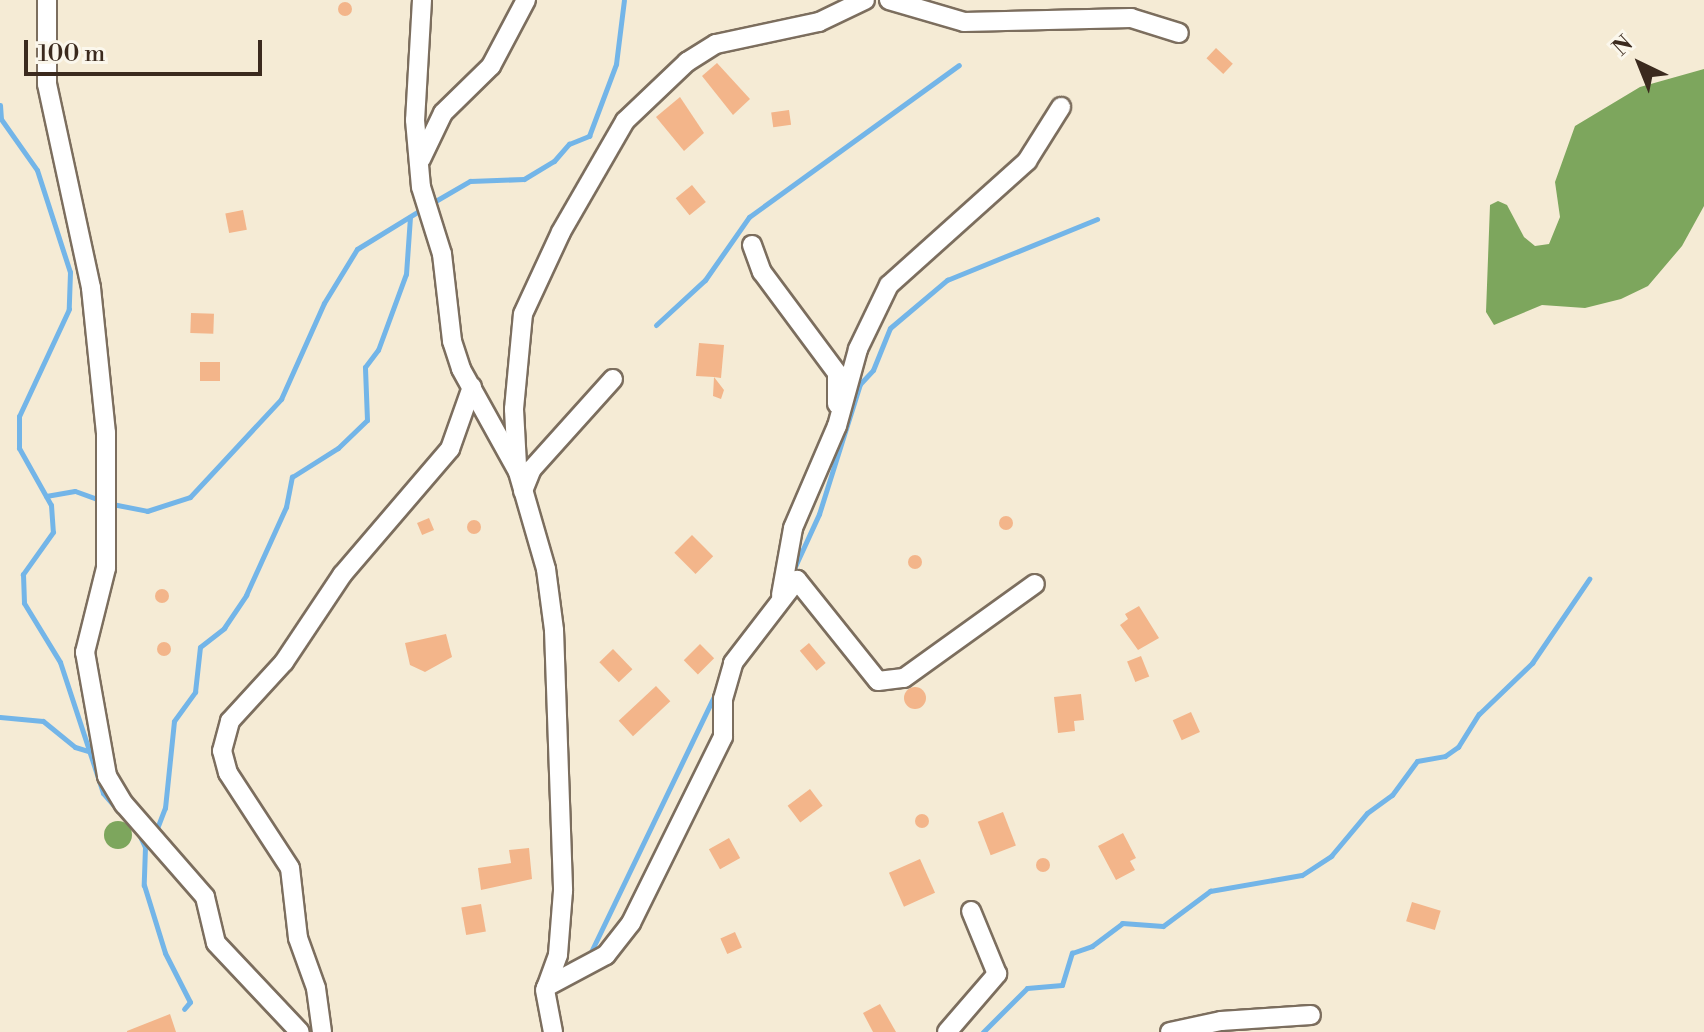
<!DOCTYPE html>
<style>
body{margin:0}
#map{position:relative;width:1704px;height:1032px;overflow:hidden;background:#f5ebd5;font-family:"Libre Bodoni",serif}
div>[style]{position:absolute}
.forest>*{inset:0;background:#7da65d}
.round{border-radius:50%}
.stream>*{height:5px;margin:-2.5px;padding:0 2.5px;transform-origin:2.5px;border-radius:2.5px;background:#73b5e8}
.building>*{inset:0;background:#f3b58a;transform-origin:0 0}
.roads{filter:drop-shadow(2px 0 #7c6e5e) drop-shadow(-2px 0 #7c6e5e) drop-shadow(0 2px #7c6e5e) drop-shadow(0 -2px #7c6e5e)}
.street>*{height:18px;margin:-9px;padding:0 9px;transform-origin:9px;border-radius:9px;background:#fff}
span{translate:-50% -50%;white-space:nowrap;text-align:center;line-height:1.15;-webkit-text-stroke:6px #fbf7ec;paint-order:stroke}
.north{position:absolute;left:1600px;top:24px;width:80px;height:80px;-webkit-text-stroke:6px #fbf7ec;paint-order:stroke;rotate:317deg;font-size:22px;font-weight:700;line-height:32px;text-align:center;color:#3b2a1e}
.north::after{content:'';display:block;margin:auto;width:28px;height:36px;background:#3b2a1e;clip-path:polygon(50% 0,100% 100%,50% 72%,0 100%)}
.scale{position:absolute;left:24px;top:40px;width:238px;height:36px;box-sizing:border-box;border:4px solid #3b2a1e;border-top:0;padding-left:10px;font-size:24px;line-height:28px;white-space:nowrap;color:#3b2a1e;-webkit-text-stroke:6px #fbf7ec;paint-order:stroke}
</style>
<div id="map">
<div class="forest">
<div style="clip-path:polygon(1704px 69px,1704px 206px,1682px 246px,1648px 286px,1621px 299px,1585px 308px,1542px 305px,1494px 325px,1486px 312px,1490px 205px,1498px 201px,1507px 205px,1524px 237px,1535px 246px,1549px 244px,1560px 217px,1555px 182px,1575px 126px,1640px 87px)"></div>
<div class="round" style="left:104px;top:821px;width:28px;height:28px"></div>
</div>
<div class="stream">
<div style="left:0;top:105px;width:14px;rotate:86deg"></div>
<div style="left:1px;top:119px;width:62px;rotate:54.8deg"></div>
<div style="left:37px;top:170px;width:107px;rotate:72.1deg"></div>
<div style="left:70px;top:272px;width:37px;rotate:92deg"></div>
<div style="left:69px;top:309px;width:118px;rotate:115deg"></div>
<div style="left:19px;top:416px;width:32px;rotate:90deg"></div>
<div style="left:19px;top:448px;width:65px;rotate:60.7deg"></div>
<div style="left:51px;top:505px;width:27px;rotate:86deg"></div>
<div style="left:53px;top:532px;width:52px;rotate:125.5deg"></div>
<div style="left:23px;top:574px;width:29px;rotate:88deg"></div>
<div style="left:24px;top:603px;width:69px;rotate:58.6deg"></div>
<div style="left:60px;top:662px;width:138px;rotate:71.8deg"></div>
<div style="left:103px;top:793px;width:23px;rotate:49deg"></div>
<div style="left:432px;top:203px;width:44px;rotate:-30.1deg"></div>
<div style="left:470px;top:181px;width:54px;rotate:-2.1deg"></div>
<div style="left:524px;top:179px;width:35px;rotate:-31deg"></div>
<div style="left:554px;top:161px;width:23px;rotate:-49deg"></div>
<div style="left:569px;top:144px;width:22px;rotate:-22deg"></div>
<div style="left:589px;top:136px;width:77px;rotate:-69.4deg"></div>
<div style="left:616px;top:64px;width:64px;rotate:-82.9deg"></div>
<div style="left:656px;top:325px;width:67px;rotate:-42.6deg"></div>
<div style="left:705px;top:280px;width:77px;rotate:-55.1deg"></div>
<div style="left:749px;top:217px;width:259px;rotate:-35.9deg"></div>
<div style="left:46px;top:496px;width:29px;rotate:-10deg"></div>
<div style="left:75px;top:491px;width:29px;rotate:20deg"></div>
<div style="left:112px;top:504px;width:36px;rotate:11deg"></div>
<div style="left:147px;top:511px;width:45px;rotate:-18deg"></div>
<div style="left:190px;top:497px;width:134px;rotate:-47.1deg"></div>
<div style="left:281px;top:399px;width:105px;rotate:-65.9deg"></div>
<div style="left:324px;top:303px;width:63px;rotate:-58.6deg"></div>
<div style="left:357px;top:249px;width:79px;rotate:-31.5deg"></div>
<div style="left:792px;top:573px;width:65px;rotate:-65.4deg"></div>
<div style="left:819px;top:514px;width:136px;rotate:-72.5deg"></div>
<div style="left:860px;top:384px;width:19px;rotate:-47deg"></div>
<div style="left:873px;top:370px;width:45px;rotate:-68deg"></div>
<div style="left:890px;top:328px;width:75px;rotate:-40.1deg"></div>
<div style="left:947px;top:280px;width:162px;rotate:-22.1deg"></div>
<div style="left:0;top:717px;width:43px;rotate:5.3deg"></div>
<div style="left:43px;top:721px;width:41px;rotate:39.1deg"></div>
<div style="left:75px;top:747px;width:14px;rotate:17deg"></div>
<div style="left:156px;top:831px;width:25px;rotate:-69deg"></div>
<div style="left:165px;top:808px;width:87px;rotate:-84.1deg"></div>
<div style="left:174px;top:721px;width:36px;rotate:-54deg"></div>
<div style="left:195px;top:692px;width:45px;rotate:-83.7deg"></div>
<div style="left:200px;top:647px;width:31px;rotate:-38deg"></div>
<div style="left:224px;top:628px;width:40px;rotate:-56deg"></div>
<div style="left:246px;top:595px;width:97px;rotate:-65.6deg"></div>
<div style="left:286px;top:507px;width:31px;rotate:-79deg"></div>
<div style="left:292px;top:477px;width:54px;rotate:-32.2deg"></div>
<div style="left:338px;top:448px;width:40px;rotate:-44deg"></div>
<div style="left:367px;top:420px;width:53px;rotate:-92.2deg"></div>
<div style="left:365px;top:367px;width:21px;rotate:-53deg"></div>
<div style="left:378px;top:350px;width:81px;rotate:-69.8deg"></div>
<div style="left:406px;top:274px;width:57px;rotate:-86deg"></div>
<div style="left:138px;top:832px;width:17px;rotate:65deg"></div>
<div style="left:145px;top:847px;width:38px;rotate:92deg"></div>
<div style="left:144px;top:885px;width:71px;rotate:72.8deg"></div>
<div style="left:165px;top:953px;width:55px;rotate:63deg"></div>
<div style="left:190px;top:1002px;width:9px;rotate:131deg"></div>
<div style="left:589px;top:956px;width:297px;rotate:-64.3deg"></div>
<div style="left:983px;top:1032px;width:62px;rotate:-45deg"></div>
<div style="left:1027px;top:988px;width:35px;rotate:-5deg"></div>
<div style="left:1062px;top:985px;width:34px;rotate:-73deg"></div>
<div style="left:1072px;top:953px;width:21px;rotate:-19deg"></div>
<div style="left:1092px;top:946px;width:38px;rotate:-37deg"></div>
<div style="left:1122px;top:923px;width:41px;rotate:4.2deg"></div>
<div style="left:1163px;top:926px;width:59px;rotate:-36.7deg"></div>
<div style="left:1210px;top:891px;width:93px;rotate:-9.9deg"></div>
<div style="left:1302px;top:875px;width:35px;rotate:-33deg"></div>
<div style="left:1331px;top:856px;width:56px;rotate:-50.1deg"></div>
<div style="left:1367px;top:813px;width:31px;rotate:-36deg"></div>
<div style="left:1392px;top:795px;width:42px;rotate:-53.7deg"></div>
<div style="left:1417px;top:761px;width:28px;rotate:-10deg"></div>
<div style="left:1445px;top:756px;width:16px;rotate:-35deg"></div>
<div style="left:1458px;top:747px;width:39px;rotate:-58deg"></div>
<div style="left:1479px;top:714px;width:74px;rotate:-43.9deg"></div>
<div style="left:1532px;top:663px;width:102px;rotate:-55.8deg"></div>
</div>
<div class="building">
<div class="round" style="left:338px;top:2px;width:14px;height:14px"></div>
<div style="left:1216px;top:48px;width:23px;height:14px;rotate:43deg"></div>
<div style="clip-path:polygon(717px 63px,750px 99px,733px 115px,702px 76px)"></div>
<div style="clip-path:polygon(680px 97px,704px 133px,684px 151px,656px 117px)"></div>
<div style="left:789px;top:110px;width:15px;height:18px;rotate:82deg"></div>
<div style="left:692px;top:185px;width:22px;height:21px;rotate:51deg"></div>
<div style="left:243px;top:210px;width:20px;height:18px;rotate:79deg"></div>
<div style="left:191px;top:313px;width:23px;height:20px;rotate:2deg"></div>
<div style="clip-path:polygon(699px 343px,724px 345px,721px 378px,714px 377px,724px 390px,721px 399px,713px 396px,714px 377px,696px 376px)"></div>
<div style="left:200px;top:362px;width:20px;height:19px"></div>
<div class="round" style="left:999px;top:516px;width:14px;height:14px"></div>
<div style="left:429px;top:518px;width:13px;height:13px;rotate:67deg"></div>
<div class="round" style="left:467px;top:520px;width:14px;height:14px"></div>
<div style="left:692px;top:535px;width:30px;height:25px;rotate:45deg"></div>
<div class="round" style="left:908px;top:555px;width:14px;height:14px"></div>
<div class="round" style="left:155px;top:589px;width:14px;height:14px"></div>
<div style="clip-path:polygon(1139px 606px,1159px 638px,1138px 650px,1120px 625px,1128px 619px,1125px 614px)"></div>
<div style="clip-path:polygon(446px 634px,452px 657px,425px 672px,410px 665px,405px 643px)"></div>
<div class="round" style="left:157px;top:642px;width:14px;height:14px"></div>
<div style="left:809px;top:643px;width:26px;height:12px;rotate:50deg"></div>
<div style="left:700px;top:644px;width:20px;height:23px;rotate:45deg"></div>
<div style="left:613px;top:649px;width:28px;height:19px;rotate:46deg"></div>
<div style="left:1141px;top:656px;width:22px;height:15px;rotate:68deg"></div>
<div style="left:656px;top:686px;width:21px;height:51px;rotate:47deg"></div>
<div class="round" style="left:904px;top:687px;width:22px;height:22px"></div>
<div style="clip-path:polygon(1081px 694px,1084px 720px,1074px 721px,1075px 731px,1058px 733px,1054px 697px)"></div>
<div style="left:1191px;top:712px;width:22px;height:20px;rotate:66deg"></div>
<div style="left:810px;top:789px;width:21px;height:28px;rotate:53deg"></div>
<div style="left:1003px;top:812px;width:36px;height:27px;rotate:69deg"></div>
<div class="round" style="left:915px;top:814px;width:14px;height:14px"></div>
<div style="clip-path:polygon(1123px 833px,1136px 858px,1130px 861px,1135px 870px,1116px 880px,1098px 846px)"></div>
<div style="left:729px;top:838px;width:23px;height:23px;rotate:61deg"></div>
<div style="clip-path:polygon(529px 848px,532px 879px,481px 890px,478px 868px,511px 863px,509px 850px)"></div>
<div class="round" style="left:1036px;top:858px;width:14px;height:14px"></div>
<div style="left:920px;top:859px;width:37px;height:34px;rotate:66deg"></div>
<div style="left:1412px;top:902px;width:30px;height:20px;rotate:17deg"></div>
<div style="left:481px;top:904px;width:28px;height:20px;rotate:80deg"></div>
<div style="left:735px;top:932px;width:17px;height:16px;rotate:66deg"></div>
<div style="clip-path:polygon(880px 1004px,896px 1032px,873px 1032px,863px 1013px)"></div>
<div style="clip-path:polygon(170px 1014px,176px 1032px,127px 1032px,127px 1031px)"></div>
</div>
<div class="roads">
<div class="street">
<div style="left:47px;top:0;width:84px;rotate:90deg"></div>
<div style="left:47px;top:84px;width:209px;rotate:77.8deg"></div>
<div style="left:91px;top:288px;width:146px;rotate:84.1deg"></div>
<div style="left:106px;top:433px;width:135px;rotate:90deg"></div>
<div style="left:106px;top:568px;width:87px;rotate:104deg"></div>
<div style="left:85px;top:652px;width:126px;rotate:79.9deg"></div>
<div style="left:107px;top:776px;width:33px;rotate:59deg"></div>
<div style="left:124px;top:804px;width:123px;rotate:48.9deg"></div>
<div style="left:205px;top:897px;width:47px;rotate:76.6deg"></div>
<div style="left:216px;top:943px;width:122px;rotate:46.7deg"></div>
<div style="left:422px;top:0;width:120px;rotate:93.3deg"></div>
<div style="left:415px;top:120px;width:67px;rotate:84.9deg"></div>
<div style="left:421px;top:187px;width:70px;rotate:72.6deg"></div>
<div style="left:442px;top:254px;width:88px;rotate:83.4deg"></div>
<div style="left:452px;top:341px;width:29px;rotate:72deg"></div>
<div style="left:461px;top:369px;width:118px;rotate:61deg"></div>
<div style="left:518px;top:472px;width:101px;rotate:73.9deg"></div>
<div style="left:546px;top:569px;width:62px;rotate:82.5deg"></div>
<div style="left:554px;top:630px;width:261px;rotate:88deg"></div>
<div style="left:563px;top:891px;width:64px;rotate:94.5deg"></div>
<div style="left:558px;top:955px;width:37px;rotate:110deg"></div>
<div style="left:545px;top:990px;width:43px;rotate:79.2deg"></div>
<div style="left:889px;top:0;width:78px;rotate:16.3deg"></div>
<div style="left:964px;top:22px;width:167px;rotate:-1.4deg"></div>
<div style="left:1131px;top:18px;width:50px;rotate:17.4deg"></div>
<div style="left:421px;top:159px;width:51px;rotate:-64.4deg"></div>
<div style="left:443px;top:113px;width:67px;rotate:-44.4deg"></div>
<div style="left:491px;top:66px;width:75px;rotate:-62.1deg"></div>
<div style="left:752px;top:245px;width:29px;rotate:70deg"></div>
<div style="left:762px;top:272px;width:126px;rotate:53.4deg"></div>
<div style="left:837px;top:373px;width:31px;rotate:90deg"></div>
<div style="left:517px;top:465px;width:56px;rotate:-93.1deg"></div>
<div style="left:514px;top:409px;width:95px;rotate:-84.6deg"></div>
<div style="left:523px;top:314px;width:90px;rotate:-65.1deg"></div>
<div style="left:561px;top:232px;width:128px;rotate:-60deg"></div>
<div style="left:625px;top:121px;width:86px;rotate:-43.6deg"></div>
<div style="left:687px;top:62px;width:34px;rotate:-32deg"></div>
<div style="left:716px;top:44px;width:105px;rotate:-12.1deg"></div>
<div style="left:819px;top:22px;width:51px;rotate:-25.6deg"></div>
<div style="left:523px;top:491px;width:24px;rotate:-68deg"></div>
<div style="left:532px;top:469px;width:121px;rotate:-48deg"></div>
<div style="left:781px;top:595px;width:68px;rotate:-79.8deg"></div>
<div style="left:793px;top:528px;width:111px;rotate:-66.7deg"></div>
<div style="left:837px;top:426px;width:80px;rotate:-74.7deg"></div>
<div style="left:858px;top:349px;width:71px;rotate:-64.2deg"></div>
<div style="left:889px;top:285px;width:186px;rotate:-41.9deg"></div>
<div style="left:1027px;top:161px;width:64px;rotate:-57.8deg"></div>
<div style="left:546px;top:987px;width:68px;rotate:-28.1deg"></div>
<div style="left:606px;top:955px;width:41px;rotate:-52deg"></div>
<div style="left:631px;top:923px;width:208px;rotate:-63.7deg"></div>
<div style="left:723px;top:737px;width:38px;rotate:-90deg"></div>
<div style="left:723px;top:699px;width:37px;rotate:-74deg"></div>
<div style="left:733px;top:663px;width:105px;rotate:-52.4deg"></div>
<div style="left:797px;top:580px;width:129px;rotate:51.3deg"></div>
<div style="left:878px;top:681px;width:26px;rotate:-7deg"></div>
<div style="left:904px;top:678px;width:161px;rotate:-35.7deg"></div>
<div style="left:322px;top:1032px;width:44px;rotate:-97.8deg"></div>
<div style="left:316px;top:988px;width:53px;rotate:-109.8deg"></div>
<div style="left:298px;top:938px;width:70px;rotate:-96.5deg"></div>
<div style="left:290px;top:868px;width:113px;rotate:-123.1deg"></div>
<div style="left:228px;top:773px;width:23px;rotate:-105deg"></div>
<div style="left:222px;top:751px;width:31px;rotate:-75deg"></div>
<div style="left:230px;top:721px;width:80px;rotate:-47.5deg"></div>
<div style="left:284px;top:662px;width:105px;rotate:-56.3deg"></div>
<div style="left:342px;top:575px;width:166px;rotate:-49.4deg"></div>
<div style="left:450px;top:449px;width:66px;rotate:-70.5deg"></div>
<div style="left:947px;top:1032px;width:77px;rotate:-49.2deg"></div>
<div style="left:997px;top:974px;width:68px;rotate:-112.4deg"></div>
<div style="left:1170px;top:1032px;width:52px;rotate:-12.2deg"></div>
<div style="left:1221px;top:1021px;width:90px;rotate:-3.8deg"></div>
</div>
</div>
<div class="north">N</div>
<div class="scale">100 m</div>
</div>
